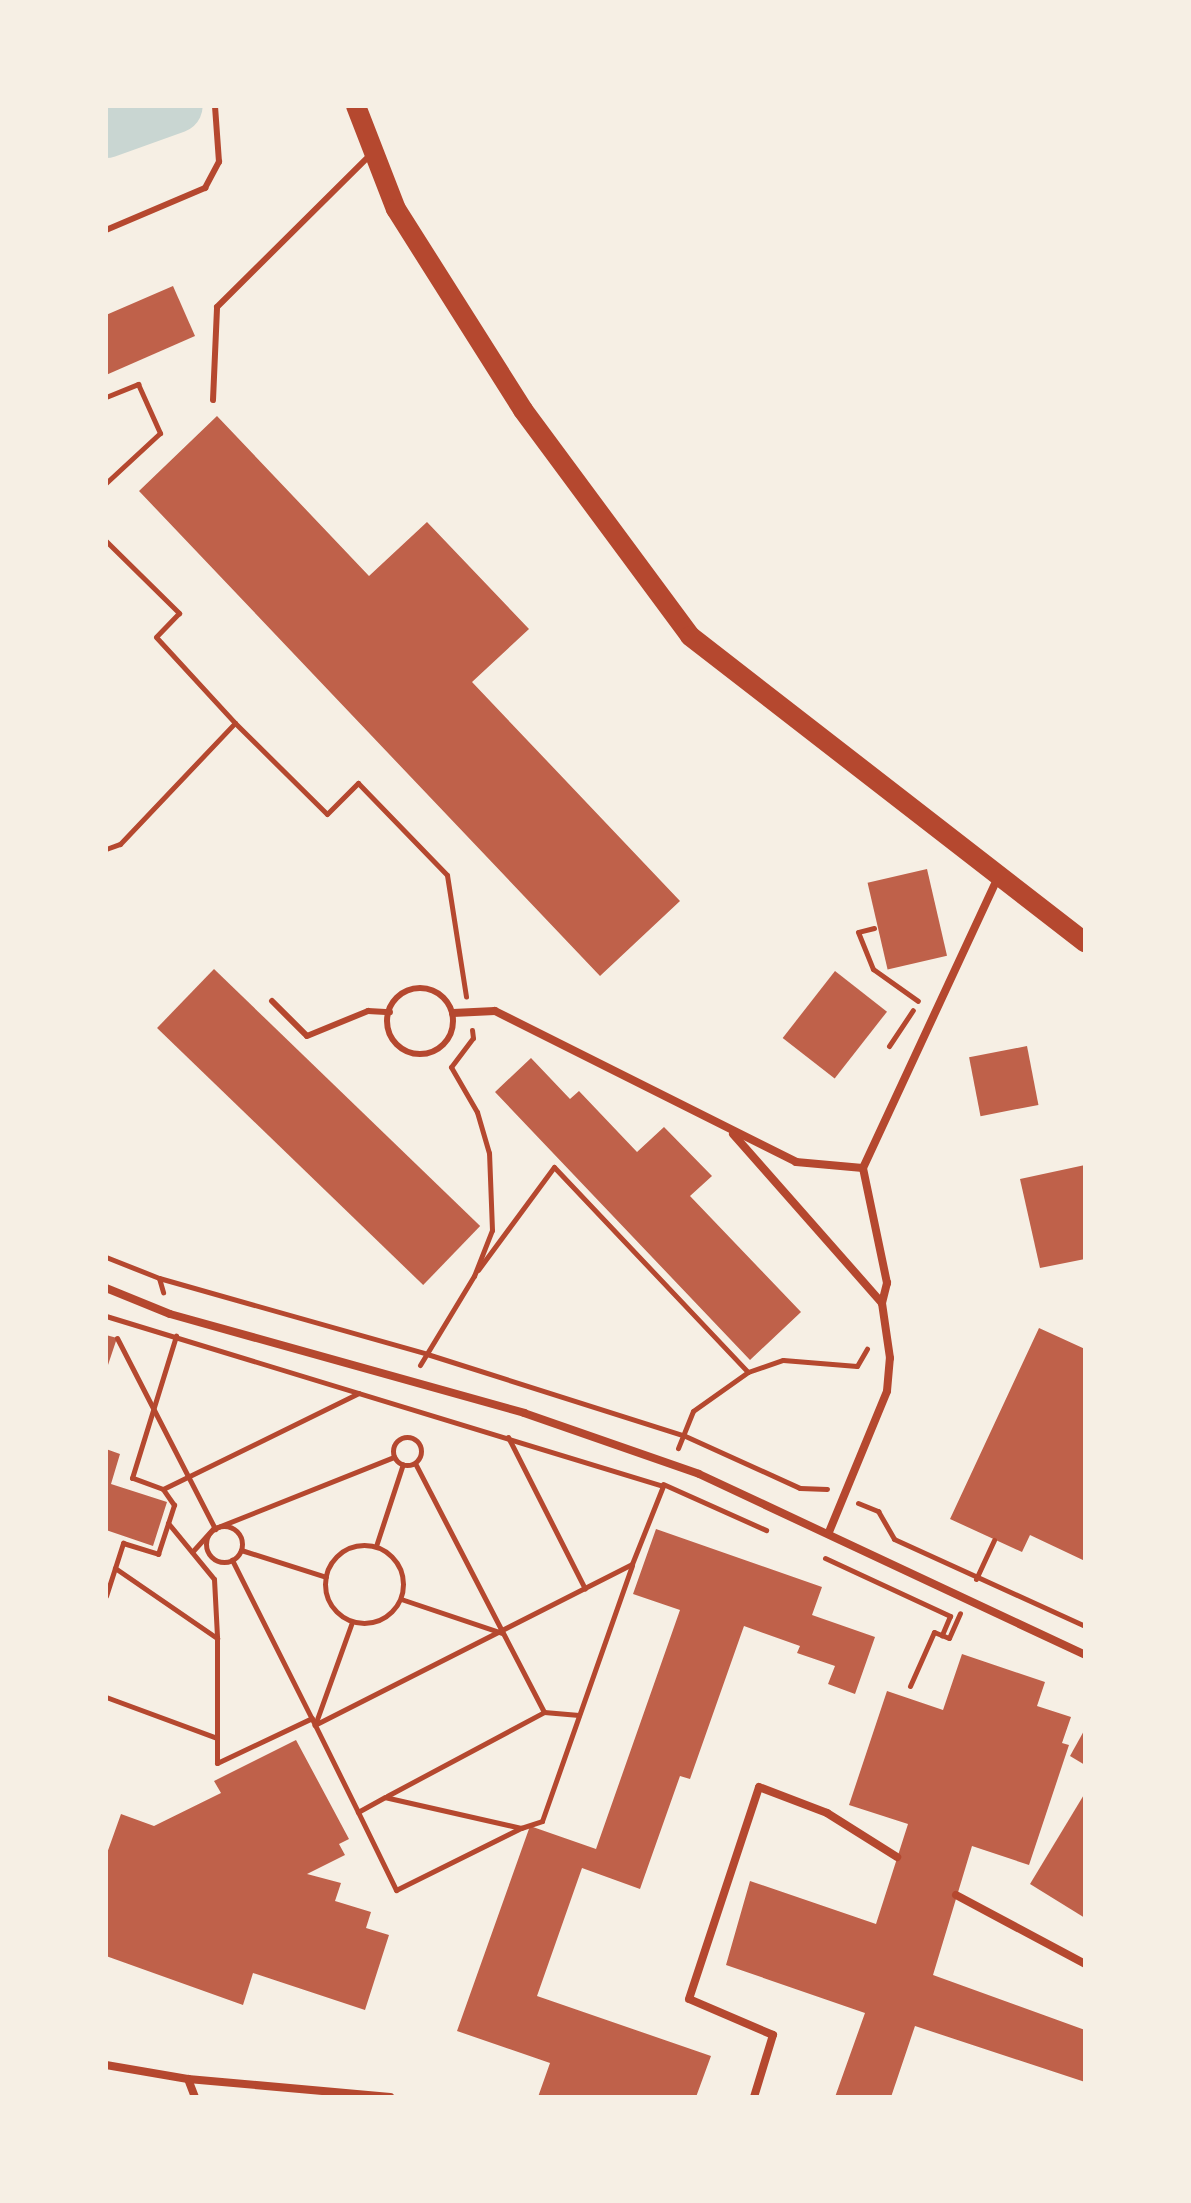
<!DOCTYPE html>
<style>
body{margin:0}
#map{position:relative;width:1191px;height:2203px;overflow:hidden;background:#f6efe4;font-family:"Roboto Condensed",sans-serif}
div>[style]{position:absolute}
.river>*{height:54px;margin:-27px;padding:0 27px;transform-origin:27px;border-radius:27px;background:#c9d6d2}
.building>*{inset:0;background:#bf614a;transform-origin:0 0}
.path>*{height:5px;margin:-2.5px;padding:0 2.5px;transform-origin:2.5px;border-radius:2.5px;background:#b5482f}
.path>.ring{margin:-2.5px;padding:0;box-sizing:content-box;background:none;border:5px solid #b5482f;border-radius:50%}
.service>*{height:6px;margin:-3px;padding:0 3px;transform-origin:3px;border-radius:3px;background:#b5482f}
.service>.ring{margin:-3px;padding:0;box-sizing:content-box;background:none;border:6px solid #b5482f;border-radius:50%}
.minor>*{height:8px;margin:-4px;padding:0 4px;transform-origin:4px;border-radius:4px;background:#b5482f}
.primary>*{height:20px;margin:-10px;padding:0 10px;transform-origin:10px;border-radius:10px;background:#b5482f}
span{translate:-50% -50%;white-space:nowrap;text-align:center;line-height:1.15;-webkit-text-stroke:8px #f6efe4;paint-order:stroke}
.frame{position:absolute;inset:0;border:108px solid #f6efe4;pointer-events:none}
</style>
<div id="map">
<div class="river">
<div style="left:106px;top:131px;width:74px;rotate:-19.7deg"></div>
</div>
<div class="building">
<div style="clip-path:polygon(173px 286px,195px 336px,106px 375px,106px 315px)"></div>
<div style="clip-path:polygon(217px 416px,369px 576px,427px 522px,529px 629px,472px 682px,680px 901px,600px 976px,139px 491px)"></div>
<div style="left:927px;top:869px;width:89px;height:61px;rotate:77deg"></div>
<div style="left:214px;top:969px;width:370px;height:82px;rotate:44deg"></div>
<div style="left:835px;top:971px;width:66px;height:85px;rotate:38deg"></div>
<div style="left:1027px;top:1046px;width:60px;height:59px;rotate:79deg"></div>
<div style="clip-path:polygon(531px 1058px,570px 1099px,579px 1091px,637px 1152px,664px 1127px,712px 1176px,690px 1196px,801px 1312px,750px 1360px,495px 1092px)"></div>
<div style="clip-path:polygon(1085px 1165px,1085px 1259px,1040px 1268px,1020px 1179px)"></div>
<div style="clip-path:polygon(1039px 1328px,1085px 1349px,1085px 1561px,1030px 1535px,1022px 1552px,950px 1519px)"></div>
<div style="clip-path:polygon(106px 1335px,117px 1338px,107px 1368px,106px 1368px)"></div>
<div style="clip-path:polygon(106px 1449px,120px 1454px,111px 1484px,167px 1502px,153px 1546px,106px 1530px)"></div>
<div style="clip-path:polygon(656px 1529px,822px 1587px,812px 1615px,875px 1637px,855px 1694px,828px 1684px,835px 1666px,797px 1653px,800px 1646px,744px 1626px,690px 1779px,680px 1776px,640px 1889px,582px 1868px,537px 1996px,711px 2056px,696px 2097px,538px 2097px,550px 2063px,457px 2031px,530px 1826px,596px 1849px,680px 1610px,633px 1594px)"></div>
<div style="clip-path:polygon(962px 1654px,1045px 1682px,1037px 1706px,1071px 1717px,1062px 1743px,1069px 1745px,1029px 1865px,972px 1846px,933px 1975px,1085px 2030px,1085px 2082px,915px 2026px,891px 2097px,835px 2097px,865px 2013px,726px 1965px,750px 1881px,876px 1924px,908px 1824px,849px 1805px,887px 1691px,943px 1710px)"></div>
<div style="clip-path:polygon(1085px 1729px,1085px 1765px,1070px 1756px)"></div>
<div style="clip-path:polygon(296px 1740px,349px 1839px,339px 1844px,345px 1855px,307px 1874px,341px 1883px,335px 1901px,371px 1912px,366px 1928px,389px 1935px,365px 2010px,253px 1973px,243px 2005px,106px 1956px,106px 1856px,121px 1814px,154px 1826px,221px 1793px,214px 1781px)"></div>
<div style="clip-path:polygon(1085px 1793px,1085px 1918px,1030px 1884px)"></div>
</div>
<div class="path">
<div style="left:106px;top:397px;width:35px;rotate:-22deg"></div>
<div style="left:138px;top:384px;width:54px;rotate:65.8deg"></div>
<div style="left:160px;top:433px;width:74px;rotate:137.2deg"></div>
<div style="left:106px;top:541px;width:103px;rotate:44.6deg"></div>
<div style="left:179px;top:613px;width:33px;rotate:134deg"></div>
<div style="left:156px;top:637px;width:117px;rotate:47.4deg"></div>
<div style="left:106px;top:849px;width:15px;rotate:-20deg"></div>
<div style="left:120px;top:844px;width:167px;rotate:-46.5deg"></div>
<div style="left:235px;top:723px;width:129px;rotate:44.7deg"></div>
<div style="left:327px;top:814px;width:44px;rotate:-45deg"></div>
<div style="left:358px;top:783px;width:128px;rotate:45.9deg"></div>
<div style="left:447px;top:875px;width:123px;rotate:81.1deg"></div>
<div style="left:874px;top:928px;width:16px;rotate:166deg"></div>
<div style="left:858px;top:932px;width:40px;rotate:68deg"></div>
<div style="left:873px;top:969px;width:55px;rotate:35.4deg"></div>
<div style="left:889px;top:1046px;width:43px;rotate:-56.3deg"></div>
<div style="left:106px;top:1257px;width:57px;rotate:21.6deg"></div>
<div style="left:159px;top:1278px;width:15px;rotate:74deg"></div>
<div style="left:478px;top:1270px;width:128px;rotate:-53.6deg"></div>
<div style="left:554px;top:1167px;width:282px;rotate:46.6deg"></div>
<div style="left:748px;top:1372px;width:67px;rotate:144.7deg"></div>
<div style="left:693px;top:1411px;width:40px;rotate:112deg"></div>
<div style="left:159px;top:1278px;width:279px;rotate:15.8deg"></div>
<div style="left:427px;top:1354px;width:269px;rotate:17.6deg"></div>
<div style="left:683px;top:1435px;width:128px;rotate:24.4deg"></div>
<div style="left:800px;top:1488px;width:27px;rotate:2deg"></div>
<div style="left:106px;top:1316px;width:582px;rotate:16.97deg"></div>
<div style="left:663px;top:1486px;width:84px;rotate:111.7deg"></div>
<div style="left:632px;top:1564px;width:356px;rotate:153.1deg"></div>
<div style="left:315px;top:1725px;width:185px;rotate:-116.7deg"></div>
<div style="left:117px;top:1338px;width:215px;rotate:62.8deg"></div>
<div style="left:420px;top:1365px;width:104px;rotate:-58.8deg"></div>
<div style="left:474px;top:1276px;width:49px;rotate:-68.6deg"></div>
<div style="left:492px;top:1230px;width:77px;rotate:-92.2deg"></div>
<div style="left:489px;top:1153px;width:43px;rotate:-106.3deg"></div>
<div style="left:477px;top:1112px;width:52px;rotate:-120deg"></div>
<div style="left:451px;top:1067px;width:36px;rotate:-53deg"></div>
<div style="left:473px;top:1038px;width:8px;rotate:-97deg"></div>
<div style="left:748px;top:1372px;width:37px;rotate:-19deg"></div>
<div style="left:783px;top:1360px;width:74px;rotate:4.6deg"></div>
<div style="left:857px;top:1366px;width:20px;rotate:-60deg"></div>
<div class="ring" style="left:393px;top:1437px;width:23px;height:23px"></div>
<div style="left:508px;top:1437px;width:170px;rotate:63.1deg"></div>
<div style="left:663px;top:1484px;width:113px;rotate:24.1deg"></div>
<div style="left:163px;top:1489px;width:218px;rotate:-26.1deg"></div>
<div style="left:858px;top:1503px;width:22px;rotate:22deg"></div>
<div style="left:878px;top:1511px;width:32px;rotate:60deg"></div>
<div style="left:894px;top:1539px;width:210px;rotate:24.5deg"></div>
<div style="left:168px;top:1523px;width:72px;rotate:50.6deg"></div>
<div style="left:214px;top:1579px;width:58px;rotate:87deg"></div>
<div class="ring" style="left:206px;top:1526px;width:31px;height:31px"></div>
<div class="ring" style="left:325px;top:1545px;width:73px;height:73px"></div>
<div style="left:376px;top:1546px;width:86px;rotate:-71.8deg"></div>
<div style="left:241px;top:1550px;width:89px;rotate:17.6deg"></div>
<div style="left:192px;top:1552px;width:31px;rotate:-48deg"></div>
<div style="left:213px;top:1529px;width:195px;rotate:-21.7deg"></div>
<div style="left:825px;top:1558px;width:138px;rotate:24.9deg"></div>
<div style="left:950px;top:1616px;width:21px;rotate:113deg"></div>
<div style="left:115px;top:1568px;width:124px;rotate:34.5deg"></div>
<div style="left:217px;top:1638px;width:125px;rotate:90deg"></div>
<div style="left:217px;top:1763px;width:105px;rotate:-25.3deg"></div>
<div style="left:976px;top:1579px;width:43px;rotate:-65.2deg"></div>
<div style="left:106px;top:1596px;width:56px;rotate:-72.2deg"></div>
<div style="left:123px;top:1543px;width:37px;rotate:17deg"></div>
<div style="left:158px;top:1554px;width:52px;rotate:-71.9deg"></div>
<div style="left:174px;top:1505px;width:19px;rotate:-125deg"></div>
<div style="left:163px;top:1489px;width:33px;rotate:-160deg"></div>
<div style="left:132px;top:1478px;width:149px;rotate:-72.8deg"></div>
<div style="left:401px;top:1599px;width:107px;rotate:18.6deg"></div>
<div style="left:352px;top:1622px;width:109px;rotate:109.8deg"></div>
<div style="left:315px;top:1725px;width:97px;rotate:63.7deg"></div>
<div style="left:358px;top:1812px;width:87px;rotate:64deg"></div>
<div style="left:396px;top:1890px;width:140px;rotate:-26.4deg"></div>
<div style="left:521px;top:1828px;width:139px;rotate:-167.2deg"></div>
<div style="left:385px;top:1797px;width:31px;rotate:151deg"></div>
<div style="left:910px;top:1686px;width:59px;rotate:-66deg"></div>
<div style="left:934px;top:1632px;width:16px;rotate:22deg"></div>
<div style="left:949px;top:1638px;width:27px;rotate:-66deg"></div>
<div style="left:106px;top:1697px;width:118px;rotate:20.3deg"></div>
<div style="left:544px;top:1712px;width:35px;rotate:5deg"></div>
<div style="left:387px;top:1796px;width:178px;rotate:-28.1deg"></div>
<div style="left:544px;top:1712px;width:280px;rotate:-117.4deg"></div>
<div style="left:521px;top:1828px;width:22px;rotate:-18deg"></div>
<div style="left:542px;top:1821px;width:271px;rotate:-70.6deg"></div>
</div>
<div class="service">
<div style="left:106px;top:230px;width:108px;rotate:-23deg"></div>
<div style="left:205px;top:188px;width:30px;rotate:-62deg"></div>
<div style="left:219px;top:162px;width:56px;rotate:-94.1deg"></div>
<div style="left:213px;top:400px;width:93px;rotate:-87.5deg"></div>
<div style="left:217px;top:307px;width:217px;rotate:-44.8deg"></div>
<div class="ring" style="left:387px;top:988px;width:60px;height:60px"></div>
<div style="left:272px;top:1001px;width:49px;rotate:45deg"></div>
<div style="left:307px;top:1036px;width:66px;rotate:-22.3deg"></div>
<div style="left:368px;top:1011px;width:22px;rotate:3deg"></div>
</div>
<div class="minor">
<div style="left:453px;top:1013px;width:42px;rotate:-2.7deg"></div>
<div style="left:495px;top:1011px;width:337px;rotate:26.6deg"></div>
<div style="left:796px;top:1162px;width:67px;rotate:5.1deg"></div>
<div style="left:733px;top:1134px;width:225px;rotate:48.6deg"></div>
<div style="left:106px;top:1288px;width:69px;rotate:22.1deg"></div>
<div style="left:170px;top:1314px;width:368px;rotate:15.6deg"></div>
<div style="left:524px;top:1413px;width:185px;rotate:19.2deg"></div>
<div style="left:699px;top:1474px;width:426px;rotate:25.1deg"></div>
<div style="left:829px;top:1532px;width:152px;rotate:-67.6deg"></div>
<div style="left:887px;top:1391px;width:33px;rotate:-85deg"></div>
<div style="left:890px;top:1358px;width:56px;rotate:-98.3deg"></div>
<div style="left:882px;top:1303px;width:21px;rotate:-76deg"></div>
<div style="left:887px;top:1283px;width:117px;rotate:-101.8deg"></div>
<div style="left:863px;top:1168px;width:321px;rotate:-65.1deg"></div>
<div style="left:956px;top:1895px;width:146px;rotate:28.1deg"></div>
<div style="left:106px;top:2065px;width:83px;rotate:9.7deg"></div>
<div style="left:188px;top:2079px;width:19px;rotate:69deg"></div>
<div style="left:188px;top:2079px;width:203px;rotate:5.1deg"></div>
<div style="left:754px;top:2097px;width:65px;rotate:-73deg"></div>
<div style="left:773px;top:2035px;width:91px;rotate:-156.8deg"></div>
<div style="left:689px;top:1999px;width:223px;rotate:-71.7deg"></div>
<div style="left:759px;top:1787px;width:73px;rotate:20.9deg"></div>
<div style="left:827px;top:1813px;width:83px;rotate:32.2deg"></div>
</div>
<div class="primary">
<div style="left:356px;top:106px;width:110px;rotate:68.8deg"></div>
<div style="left:396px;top:209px;width:238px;rotate:57.7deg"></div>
<div style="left:523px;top:410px;width:281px;rotate:53.5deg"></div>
<div style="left:690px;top:636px;width:500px;rotate:37.8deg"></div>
</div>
<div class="frame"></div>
</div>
